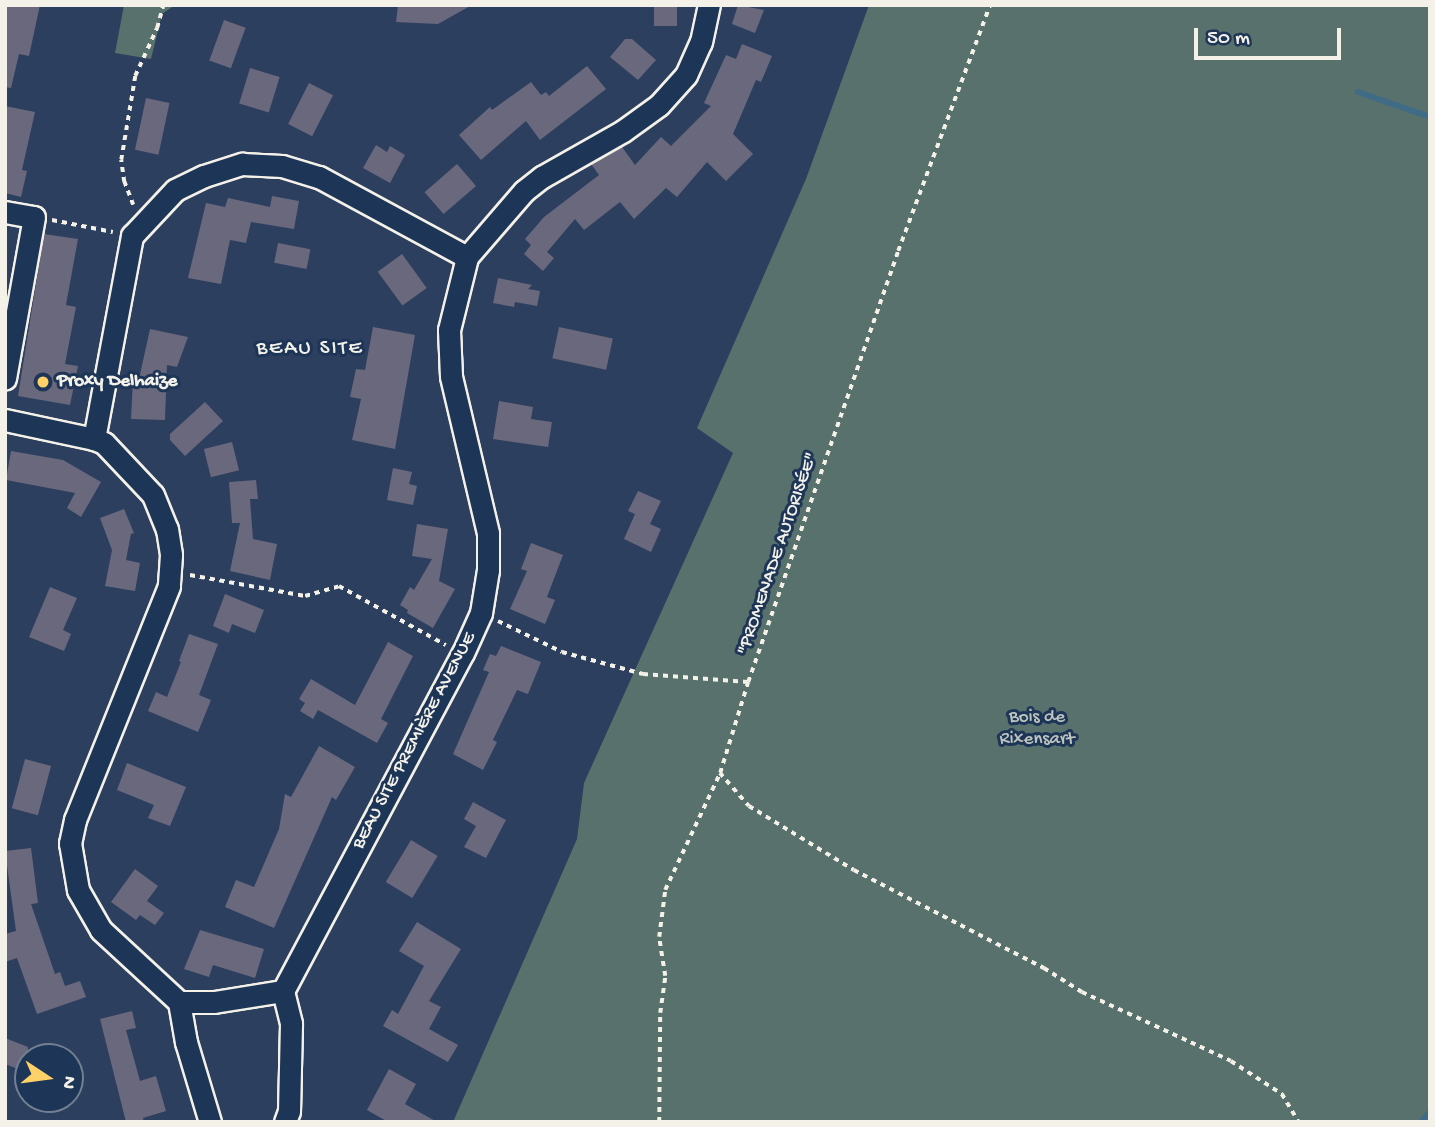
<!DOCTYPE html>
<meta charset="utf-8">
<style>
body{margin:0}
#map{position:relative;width:1435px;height:1127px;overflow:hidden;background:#2c3f5f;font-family:"Gochi Hand",sans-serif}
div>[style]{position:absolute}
.green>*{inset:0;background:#59716d}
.stream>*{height:6px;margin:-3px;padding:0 3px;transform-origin:3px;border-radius:3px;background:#406b87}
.building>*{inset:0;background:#6a687d;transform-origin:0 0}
.path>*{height:3.5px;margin-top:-1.75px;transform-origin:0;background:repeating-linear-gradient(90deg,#f4f1e8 0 5px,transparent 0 10px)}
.roads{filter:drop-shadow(2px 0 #f4f1e8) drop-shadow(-2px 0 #f4f1e8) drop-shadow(0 2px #f4f1e8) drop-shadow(0 -2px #f4f1e8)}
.minor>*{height:21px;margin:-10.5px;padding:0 10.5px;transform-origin:10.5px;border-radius:10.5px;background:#1d3557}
.dots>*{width:19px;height:19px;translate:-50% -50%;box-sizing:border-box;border:4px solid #1d3557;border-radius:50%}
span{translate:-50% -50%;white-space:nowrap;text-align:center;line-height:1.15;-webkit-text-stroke:6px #1d3557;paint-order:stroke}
.poi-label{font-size:19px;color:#f4f1e8;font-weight:700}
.left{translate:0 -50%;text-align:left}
.street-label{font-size:19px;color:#f4f1e8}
.park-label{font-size:19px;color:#bec4bd}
.neighbourhood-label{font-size:21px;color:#f4f1e8;letter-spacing:2px}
.frame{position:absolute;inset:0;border:7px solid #f4f1e8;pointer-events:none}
.north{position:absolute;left:14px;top:1043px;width:70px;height:70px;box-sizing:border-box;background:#1d3557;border:2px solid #738091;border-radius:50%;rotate:103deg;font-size:19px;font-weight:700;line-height:28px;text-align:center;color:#f4f1e8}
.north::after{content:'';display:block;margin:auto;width:24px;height:32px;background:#ffd166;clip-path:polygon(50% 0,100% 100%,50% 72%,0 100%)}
.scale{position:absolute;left:1194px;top:28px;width:147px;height:32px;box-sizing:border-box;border:4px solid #f4f1e8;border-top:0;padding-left:9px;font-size:21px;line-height:24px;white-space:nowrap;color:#f4f1e8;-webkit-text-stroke:5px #1d3557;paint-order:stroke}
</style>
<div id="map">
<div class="green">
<div style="clip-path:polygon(124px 5px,175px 5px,162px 14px,151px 59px,115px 53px)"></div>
<div style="clip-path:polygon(869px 5px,1430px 5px,1430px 1122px,453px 1122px,577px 839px,584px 783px,733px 453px,697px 428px,806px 179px)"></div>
</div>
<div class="stream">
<div style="left:1358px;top:92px;width:76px;rotate:19.1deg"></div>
<div style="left:1421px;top:1122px;width:13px;rotate:-48deg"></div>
</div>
<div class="building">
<div style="clip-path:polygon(5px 5px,40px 5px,29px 56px,19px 54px,11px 88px,5px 87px)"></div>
<div style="clip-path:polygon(398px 5px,472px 5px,438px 24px,396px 22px)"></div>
<div style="left:654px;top:5px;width:23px;height:21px"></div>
<div style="clip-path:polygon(738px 5px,764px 10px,755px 33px,732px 24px)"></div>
<div style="left:224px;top:20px;width:23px;height:43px;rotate:20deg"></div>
<div style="clip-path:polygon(625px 39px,632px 39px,656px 60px,638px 80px,610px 57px)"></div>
<div style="clip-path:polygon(742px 44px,772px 56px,761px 82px,756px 80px,733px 134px,753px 154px,726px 181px,707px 162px,677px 197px,666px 188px,634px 219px,620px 202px,584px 230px,575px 219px,547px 252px,554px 258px,543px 271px,524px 254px,531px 245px,525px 239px,544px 217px,599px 175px,591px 164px,622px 147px,635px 165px,661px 137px,671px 146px,711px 106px,704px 103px,726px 55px,736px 59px)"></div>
<div style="clip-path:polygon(587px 66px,606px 89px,540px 140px,526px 121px,481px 160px,459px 135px,490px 107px,492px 110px,531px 82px,541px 95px,546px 92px,549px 96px)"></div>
<div style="left:250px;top:68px;width:31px;height:37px;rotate:17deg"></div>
<div style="left:309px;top:83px;width:27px;height:46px;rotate:27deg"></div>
<div style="left:146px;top:98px;width:24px;height:53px;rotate:12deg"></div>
<div style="clip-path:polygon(5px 106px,35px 112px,22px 170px,27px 171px,21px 197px,5px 193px)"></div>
<div style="clip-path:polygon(376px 145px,387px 152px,390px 146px,405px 155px,390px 183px,363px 168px)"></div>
<div style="left:457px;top:164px;width:29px;height:43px;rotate:49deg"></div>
<div style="clip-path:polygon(272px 196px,299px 201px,294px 229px,251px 222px,246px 243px,230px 240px,221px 284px,188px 278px,206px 203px,225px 207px,228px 198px,270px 207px)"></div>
<div style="clip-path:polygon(44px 234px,78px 239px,66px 305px,76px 307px,65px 364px,78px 366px,70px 405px,18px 396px)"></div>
<div style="left:278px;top:243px;width:33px;height:20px;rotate:11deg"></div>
<div style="left:402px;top:254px;width:42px;height:30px;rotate:54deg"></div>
<div style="clip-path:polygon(498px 278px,532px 285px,528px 289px,540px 291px,537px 306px,515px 302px,514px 307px,493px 303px)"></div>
<div style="clip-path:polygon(373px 327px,415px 335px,395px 449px,352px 440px,361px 399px,350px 397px,356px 369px,365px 370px)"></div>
<div style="left:559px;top:327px;width:55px;height:32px;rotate:12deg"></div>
<div style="clip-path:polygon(150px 329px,188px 337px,177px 367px,167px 365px,165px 420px,131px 419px,133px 379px,139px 379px)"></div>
<div style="clip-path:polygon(499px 401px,533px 407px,531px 419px,552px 422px,548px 447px,493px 439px)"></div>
<div style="clip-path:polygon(205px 402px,223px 421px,185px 456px,170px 440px,170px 434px)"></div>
<div style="left:232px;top:442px;width:29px;height:29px;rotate:76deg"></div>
<div style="clip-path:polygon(11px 451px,63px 460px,101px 482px,81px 517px,67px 508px,75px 493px,6px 480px)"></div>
<div style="clip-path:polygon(393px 468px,412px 472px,409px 484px,417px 486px,413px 505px,387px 500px)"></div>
<div style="clip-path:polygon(256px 480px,258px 499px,250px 499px,253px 539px,277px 544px,270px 580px,230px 571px,240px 523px,232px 523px,229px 482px)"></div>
<div style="clip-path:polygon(638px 491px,661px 501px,650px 524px,661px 529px,651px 552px,624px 539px,635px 514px,628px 511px)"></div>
<div style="clip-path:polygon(124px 509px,134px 533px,131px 534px,126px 560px,140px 563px,135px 591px,105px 586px,112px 550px,100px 518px)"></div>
<div style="clip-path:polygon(417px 524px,448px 529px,439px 581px,455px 589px,433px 628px,407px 613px,408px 610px,400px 605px,410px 587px,414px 590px,432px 559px,412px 556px)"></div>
<div style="clip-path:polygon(531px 543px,563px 555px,547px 597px,555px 600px,545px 624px,510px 609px,527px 571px,521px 569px)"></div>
<div style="clip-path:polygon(50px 587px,77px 598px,63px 630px,71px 634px,64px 651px,29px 637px)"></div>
<div style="clip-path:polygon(225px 594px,264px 610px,255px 633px,232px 624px,229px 633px,213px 626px)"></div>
<div style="clip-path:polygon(189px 634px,218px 644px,199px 695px,211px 700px,198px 732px,148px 711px,156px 692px,167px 697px,181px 662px,179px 661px)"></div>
<div style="clip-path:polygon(388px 642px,413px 656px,381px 719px,388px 723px,377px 743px,318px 710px,313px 719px,300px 711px,305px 703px,299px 699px,311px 679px,355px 705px)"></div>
<div style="clip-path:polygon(501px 646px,541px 662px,528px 694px,517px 690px,493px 740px,497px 742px,483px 770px,453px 754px,489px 672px,483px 670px,490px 654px,496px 656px)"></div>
<div style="clip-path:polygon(319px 746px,355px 767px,336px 800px,332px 797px,274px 928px,225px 907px,236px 880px,254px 887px,279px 829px,285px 794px,291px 797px)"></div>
<div style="left:25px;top:759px;width:27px;height:51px;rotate:15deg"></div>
<div style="clip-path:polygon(127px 763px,186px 787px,170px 826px,148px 818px,154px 805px,117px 790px)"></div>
<div style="clip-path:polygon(473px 802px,506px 820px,486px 858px,464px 847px,476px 826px,464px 819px)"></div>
<div style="left:411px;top:840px;width:31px;height:49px;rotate:31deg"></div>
<div style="clip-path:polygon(31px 848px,38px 903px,31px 904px,55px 974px,60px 972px,65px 986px,80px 981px,86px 997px,37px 1014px,17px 958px,5px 962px,5px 934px,16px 931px,5px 851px)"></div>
<div style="clip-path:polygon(135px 869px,158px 886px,147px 901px,164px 913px,155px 925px,140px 915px,136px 920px,111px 902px)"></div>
<div style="clip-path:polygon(417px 922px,461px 949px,429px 1001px,441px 1007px,429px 1029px,458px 1045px,448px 1062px,383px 1026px,392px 1010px,398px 1014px,424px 966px,399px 951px)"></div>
<div style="clip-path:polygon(200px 930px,264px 949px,255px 978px,213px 965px,209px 977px,184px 969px)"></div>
<div style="clip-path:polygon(132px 1011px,136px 1028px,126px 1030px,140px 1081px,156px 1076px,166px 1111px,143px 1118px,144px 1122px,126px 1122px,100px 1019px)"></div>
<div style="clip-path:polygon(5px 1038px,28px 1047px,28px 1073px,5px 1064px)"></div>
<div style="clip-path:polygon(389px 1069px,416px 1084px,405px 1104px,437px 1122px,388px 1122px,367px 1110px)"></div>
</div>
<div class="path">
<div style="left:133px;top:205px;width:25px;rotate:-111deg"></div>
<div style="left:124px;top:182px;width:22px;rotate:-98deg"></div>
<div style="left:121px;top:160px;width:85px;rotate:-80.5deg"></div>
<div style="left:135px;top:76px;width:53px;rotate:-65.4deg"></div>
<div style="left:157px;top:28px;width:24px;rotate:-75deg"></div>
<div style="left:52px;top:220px;width:62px;rotate:11.1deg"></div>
<div style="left:190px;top:575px;width:117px;rotate:10.3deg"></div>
<div style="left:305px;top:596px;width:35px;rotate:-16deg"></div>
<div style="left:339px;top:586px;width:122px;rotate:28.9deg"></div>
<div style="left:498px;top:621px;width:71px;rotate:25.8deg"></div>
<div style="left:562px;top:652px;width:84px;rotate:15.2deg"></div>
<div style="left:643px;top:674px;width:105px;rotate:4.4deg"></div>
<div style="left:720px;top:773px;width:44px;rotate:48.7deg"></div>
<div style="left:749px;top:806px;width:123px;rotate:31.4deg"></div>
<div style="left:854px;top:870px;width:214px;rotate:27.3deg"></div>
<div style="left:1044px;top:968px;width:45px;rotate:32.3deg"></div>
<div style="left:1082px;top:992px;width:164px;rotate:24.8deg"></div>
<div style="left:1231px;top:1061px;width:61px;rotate:32.9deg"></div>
<div style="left:1282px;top:1094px;width:33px;rotate:59deg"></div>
<div style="left:659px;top:1122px;width:109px;rotate:-89.5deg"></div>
<div style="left:660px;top:1013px;width:37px;rotate:-82deg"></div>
<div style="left:665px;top:976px;width:39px;rotate:-99deg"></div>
<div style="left:659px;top:937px;width:47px;rotate:-82.7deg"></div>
<div style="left:665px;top:890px;width:129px;rotate:-64.8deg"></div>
<div style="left:720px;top:773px;width:95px;rotate:-72.9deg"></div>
<div style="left:748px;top:682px;width:456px;rotate:-70.8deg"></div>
<div style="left:898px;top:251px;width:263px;rotate:-69.5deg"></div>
</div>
<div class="roads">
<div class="minor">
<div style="left:5px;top:212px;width:29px;rotate:10deg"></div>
<div style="left:34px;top:217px;width:164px;rotate:100.2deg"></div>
<div style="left:5px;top:420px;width:91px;rotate:12.1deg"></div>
<div style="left:94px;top:439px;width:11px;rotate:22deg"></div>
<div style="left:104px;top:443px;width:71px;rotate:46.7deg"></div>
<div style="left:153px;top:495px;width:37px;rotate:68deg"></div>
<div style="left:167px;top:529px;width:26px;rotate:81deg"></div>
<div style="left:171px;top:555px;width:31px;rotate:94deg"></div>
<div style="left:169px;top:586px;width:252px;rotate:111.9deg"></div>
<div style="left:75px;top:820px;width:24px;rotate:102deg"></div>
<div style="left:70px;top:843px;width:48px;rotate:80.3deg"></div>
<div style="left:78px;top:890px;width:46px;rotate:60.1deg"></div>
<div style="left:101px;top:930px;width:106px;rotate:42.7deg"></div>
<div style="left:94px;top:439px;width:207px;rotate:-79.4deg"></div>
<div style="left:132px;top:236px;width:63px;rotate:-46.9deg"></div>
<div style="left:175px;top:190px;width:32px;rotate:-26deg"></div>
<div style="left:204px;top:176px;width:40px;rotate:-18deg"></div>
<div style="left:242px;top:164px;width:40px;rotate:2.9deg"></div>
<div style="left:282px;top:166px;width:39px;rotate:17deg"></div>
<div style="left:319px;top:177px;width:168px;rotate:28.4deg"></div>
<div style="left:283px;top:991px;width:383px;rotate:-62deg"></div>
<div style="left:463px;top:653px;width:44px;rotate:-65.8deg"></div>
<div style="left:481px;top:613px;width:44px;rotate:-80.8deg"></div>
<div style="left:488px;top:570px;width:37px;rotate:-90deg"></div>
<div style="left:488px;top:533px;width:161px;rotate:-103.3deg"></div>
<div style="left:451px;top:376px;width:46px;rotate:-92.5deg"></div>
<div style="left:449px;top:330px;width:75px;rotate:-76.1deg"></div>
<div style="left:467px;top:257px;width:87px;rotate:-49.2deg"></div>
<div style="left:524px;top:191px;width:23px;rotate:-38deg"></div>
<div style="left:542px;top:177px;width:93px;rotate:-29.6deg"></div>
<div style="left:623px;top:131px;width:44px;rotate:-35.8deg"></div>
<div style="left:659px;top:105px;width:40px;rotate:-48deg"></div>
<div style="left:686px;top:75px;width:36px;rotate:-66deg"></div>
<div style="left:701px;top:42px;width:38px;rotate:-78deg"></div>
<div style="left:283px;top:991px;width:34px;rotate:76deg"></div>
<div style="left:291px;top:1024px;width:87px;rotate:91.3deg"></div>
<div style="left:289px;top:1111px;width:12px;rotate:110deg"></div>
<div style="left:179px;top:1002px;width:41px;rotate:80.1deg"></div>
<div style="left:186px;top:1042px;width:84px;rotate:73.3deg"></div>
<div style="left:179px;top:1002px;width:35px"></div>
<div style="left:214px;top:1002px;width:70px;rotate:-9.1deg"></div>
</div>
</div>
<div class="dots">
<div style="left:43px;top:382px;background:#ffd166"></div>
</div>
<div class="poi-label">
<span class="left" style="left:57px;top:382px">Proxy Delhaize</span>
</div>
<div class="street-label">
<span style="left:778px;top:554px;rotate:-71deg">"PROMENADE AUTORISÉE"</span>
<span style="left:415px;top:741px;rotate:-62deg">BEAU SITE PREMIÈRE AVENUE</span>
</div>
<div class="park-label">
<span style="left:1037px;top:729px">Bois de<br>Rixensart</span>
</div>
<div class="neighbourhood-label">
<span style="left:310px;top:350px">BEAU SITE</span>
</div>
<div class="frame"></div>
<div class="north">N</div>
<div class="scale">50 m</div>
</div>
